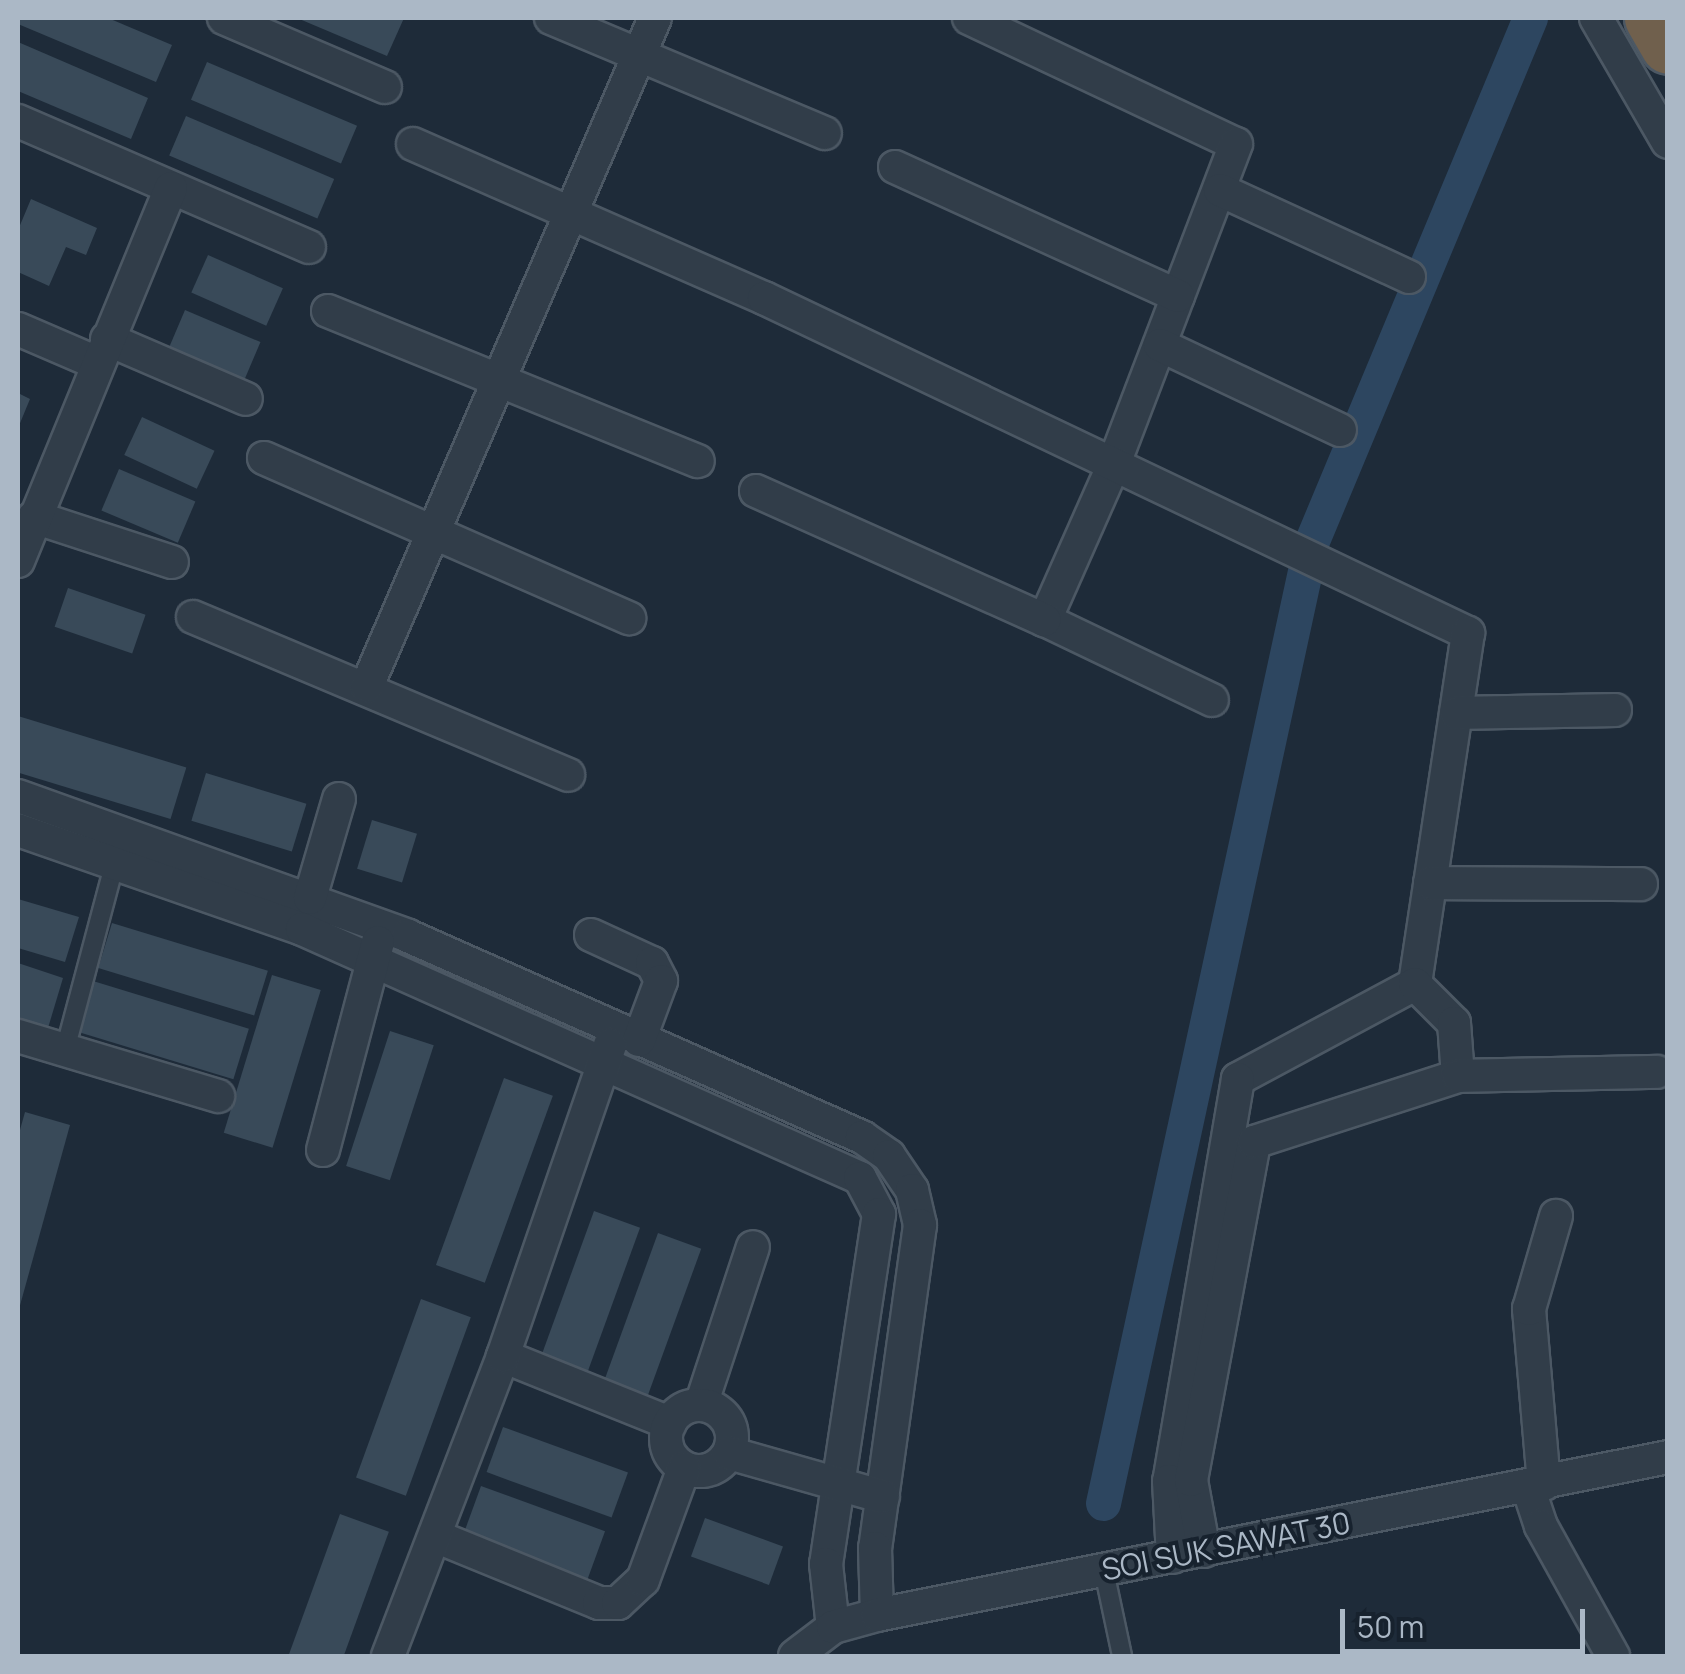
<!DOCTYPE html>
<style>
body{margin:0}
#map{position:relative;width:1685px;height:1674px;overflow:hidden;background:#1e2b39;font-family:Manrope,sans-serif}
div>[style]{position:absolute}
.canal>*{height:35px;margin:-17.5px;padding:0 17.5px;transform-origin:17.5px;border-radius:17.5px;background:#2d4660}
.building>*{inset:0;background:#394a59;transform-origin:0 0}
.roads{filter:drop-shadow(2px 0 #4c5864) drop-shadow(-2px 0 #4c5864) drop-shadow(0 2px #4c5864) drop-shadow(0 -2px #4c5864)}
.lane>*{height:18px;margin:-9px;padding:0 9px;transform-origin:9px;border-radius:9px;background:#313d49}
.street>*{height:32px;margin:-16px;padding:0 16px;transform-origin:16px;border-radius:16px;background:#313d49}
.street>.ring{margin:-16px;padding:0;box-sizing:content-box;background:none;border:32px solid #313d49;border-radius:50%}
.highway>*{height:55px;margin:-27.5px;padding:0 27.5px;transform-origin:27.5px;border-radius:27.5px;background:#70604d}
span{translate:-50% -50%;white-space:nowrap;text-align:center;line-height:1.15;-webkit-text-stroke:8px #17222e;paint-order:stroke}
.street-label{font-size:30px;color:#abb8c6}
.frame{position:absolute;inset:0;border:20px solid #abb8c6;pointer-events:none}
.scale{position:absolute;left:1340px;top:1609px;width:245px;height:45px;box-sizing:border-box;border:5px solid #abb8c6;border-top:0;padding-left:12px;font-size:30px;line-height:35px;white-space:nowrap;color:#abb8c6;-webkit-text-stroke:8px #17222e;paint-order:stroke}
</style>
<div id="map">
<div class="canal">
<div style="left:1103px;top:1503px;width:982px;rotate:-77.77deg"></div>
<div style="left:1311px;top:543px;width:569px;rotate:-67.36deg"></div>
</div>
<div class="building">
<div style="clip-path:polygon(18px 18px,108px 18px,172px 45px,156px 82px,18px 24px)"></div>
<div style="clip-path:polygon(297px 18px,404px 18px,387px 56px)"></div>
<div style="clip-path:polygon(18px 42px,148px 98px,131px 139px,18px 91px)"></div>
<div style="left:207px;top:62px;width:163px;height:41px;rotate:23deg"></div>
<div style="left:186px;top:116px;width:161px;height:43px;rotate:23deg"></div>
<div style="clip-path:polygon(31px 199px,97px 228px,86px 255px,66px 247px,49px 286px,18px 272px,18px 230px)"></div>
<div style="left:208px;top:255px;width:82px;height:41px;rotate:24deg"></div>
<div style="left:185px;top:310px;width:82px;height:43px;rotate:23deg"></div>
<div style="clip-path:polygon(18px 393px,30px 399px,18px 428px)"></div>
<div style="left:142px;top:417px;width:80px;height:42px;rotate:25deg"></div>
<div style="left:119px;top:469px;width:83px;height:45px;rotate:23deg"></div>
<div style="left:68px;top:588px;width:82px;height:41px;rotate:19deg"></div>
<div style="left:18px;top:716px;width:176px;height:54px;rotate:17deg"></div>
<div style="left:206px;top:773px;width:105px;height:50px;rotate:17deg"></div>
<div style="left:372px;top:820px;width:47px;height:51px;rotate:17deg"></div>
<div style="clip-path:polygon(18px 899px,79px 917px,65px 962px,18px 948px)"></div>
<div style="left:112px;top:923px;width:163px;height:47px;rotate:17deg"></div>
<div style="clip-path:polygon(18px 963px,63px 978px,48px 1028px,18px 1019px)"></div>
<div style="left:272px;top:975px;width:51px;height:165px;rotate:17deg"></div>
<div style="left:93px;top:981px;width:163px;height:53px;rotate:17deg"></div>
<div style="left:390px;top:1031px;width:46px;height:142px;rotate:18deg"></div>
<div style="left:504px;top:1078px;width:52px;height:199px;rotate:20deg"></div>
<div style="clip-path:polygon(25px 1112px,70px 1125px,19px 1309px,18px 1137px)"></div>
<div style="left:594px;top:1211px;width:49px;height:163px;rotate:20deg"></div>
<div style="left:658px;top:1233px;width:46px;height:161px;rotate:20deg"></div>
<div style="left:421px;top:1299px;width:53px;height:190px;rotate:20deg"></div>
<div style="left:503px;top:1427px;width:133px;height:48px;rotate:20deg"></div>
<div style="left:481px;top:1486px;width:132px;height:52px;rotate:20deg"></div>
<div style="left:340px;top:1514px;width:52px;height:151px;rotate:20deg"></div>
<div style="left:705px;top:1518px;width:83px;height:41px;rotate:20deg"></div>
</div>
<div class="roads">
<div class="lane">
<div style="left:65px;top:1050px;width:195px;rotate:-75.1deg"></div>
<div style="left:1104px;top:1571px;width:87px;rotate:78deg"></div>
</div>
<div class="street">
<div style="left:224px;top:18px;width:175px;rotate:23.2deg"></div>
<div style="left:551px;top:18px;width:297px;rotate:22.8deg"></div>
<div style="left:969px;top:18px;width:295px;rotate:25.3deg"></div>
<div style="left:1236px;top:144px;width:342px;rotate:110.9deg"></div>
<div style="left:1114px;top:464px;width:171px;rotate:113.9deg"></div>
<div style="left:1045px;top:620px;width:185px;rotate:25.6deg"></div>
<div style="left:1596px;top:18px;width:143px;rotate:59.9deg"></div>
<div style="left:18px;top:121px;width:317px;rotate:23.4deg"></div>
<div style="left:413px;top:144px;width:383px;rotate:23.7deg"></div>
<div style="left:764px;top:298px;width:780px;rotate:25.45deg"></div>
<div style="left:1468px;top:633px;width:355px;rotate:98.6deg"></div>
<div style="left:1415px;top:984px;width:201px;rotate:151.8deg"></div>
<div style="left:1238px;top:1079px;width:408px;rotate:99.7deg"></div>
<div style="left:1169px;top:1481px;width:76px;rotate:87deg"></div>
<div style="left:895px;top:167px;width:311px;rotate:24.5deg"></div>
<div style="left:1220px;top:190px;width:208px;rotate:24.7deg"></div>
<div style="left:328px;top:311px;width:399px;rotate:22.1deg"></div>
<div style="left:18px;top:329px;width:86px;rotate:23.3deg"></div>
<div style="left:107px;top:339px;width:151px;rotate:23.3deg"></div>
<div style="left:1160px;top:345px;width:199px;rotate:25.3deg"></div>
<div style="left:264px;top:458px;width:399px;rotate:23.7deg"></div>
<div style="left:756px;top:491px;width:316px;rotate:24.1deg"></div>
<div style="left:34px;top:517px;width:145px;rotate:18.1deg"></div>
<div style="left:18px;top:561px;width:403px;rotate:-67.7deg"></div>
<div style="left:193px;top:617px;width:407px;rotate:22.8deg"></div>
<div style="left:367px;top:686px;width:727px;rotate:-66.68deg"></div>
<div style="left:1456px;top:713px;width:159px;rotate:-1.1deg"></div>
<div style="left:18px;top:796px;width:414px;rotate:19.7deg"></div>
<div style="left:408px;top:936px;width:497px;rotate:23.9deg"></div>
<div style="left:862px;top:1137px;width:33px;rotate:35deg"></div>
<div style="left:889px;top:1156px;width:41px;rotate:55.9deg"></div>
<div style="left:912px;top:1190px;width:36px;rotate:77deg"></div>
<div style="left:920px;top:1225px;width:326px;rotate:97.9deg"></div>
<div style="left:875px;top:1548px;width:67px;rotate:88.3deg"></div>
<div style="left:18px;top:830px;width:301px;rotate:19.2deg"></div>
<div style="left:302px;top:929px;width:611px;rotate:24.05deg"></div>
<div style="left:860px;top:1178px;width:41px;rotate:62.2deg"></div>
<div style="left:879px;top:1214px;width:354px;rotate:98.6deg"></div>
<div style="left:826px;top:1564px;width:63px;rotate:83.7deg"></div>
<div style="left:1430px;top:883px;width:211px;rotate:0.3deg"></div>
<div style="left:310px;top:898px;width:103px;rotate:-73.7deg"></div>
<div style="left:591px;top:935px;width:67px;rotate:24.7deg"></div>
<div style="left:652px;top:963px;width:20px;rotate:63deg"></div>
<div style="left:661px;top:981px;width:63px;rotate:110.4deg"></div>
<div style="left:1415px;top:984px;width:55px;rotate:45deg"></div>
<div style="left:1454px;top:1023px;width:53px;rotate:85.7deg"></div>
<div style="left:18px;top:1036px;width:209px;rotate:16.7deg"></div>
<div style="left:323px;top:1150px;width:215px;rotate:-75.2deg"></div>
<div style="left:503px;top:1356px;width:180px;rotate:21.9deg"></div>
<div style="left:701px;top:1405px;width:166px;rotate:-71.8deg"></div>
<div class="ring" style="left:666px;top:1405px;width:34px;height:34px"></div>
<div style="left:729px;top:1453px;width:160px;rotate:15.9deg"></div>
<div style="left:1544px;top:1484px;width:176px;rotate:-94.9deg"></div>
<div style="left:1529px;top:1309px;width:97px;rotate:-73.8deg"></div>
<div style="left:1528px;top:1487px;width:41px;rotate:71.6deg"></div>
<div style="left:1541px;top:1526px;width:149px;rotate:61deg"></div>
<div style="left:435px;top:1536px;width:177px;rotate:22.2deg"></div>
<div style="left:599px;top:1603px;width:19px"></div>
<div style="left:618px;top:1603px;width:34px;rotate:-43deg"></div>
<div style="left:643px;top:1580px;width:119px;rotate:-69.9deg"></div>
<div style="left:1204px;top:1551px;width:72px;rotate:-100.4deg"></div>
<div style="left:1191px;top:1480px;width:344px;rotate:-79.4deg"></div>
<div style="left:1254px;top:1142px;width:214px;rotate:-17.9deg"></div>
<div style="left:1458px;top:1076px;width:199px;rotate:-1.2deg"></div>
<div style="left:388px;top:1656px;width:321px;rotate:-69deg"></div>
<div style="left:503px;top:1356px;width:329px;rotate:-71deg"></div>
<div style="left:795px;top:1656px;width:48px;rotate:-37.3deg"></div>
<div style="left:833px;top:1627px;width:46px;rotate:-15.3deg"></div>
<div style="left:877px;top:1615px;width:807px;rotate:-11.3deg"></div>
</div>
<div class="highway">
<div style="left:1652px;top:18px;width:32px;rotate:60deg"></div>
</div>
</div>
<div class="street-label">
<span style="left:1226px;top:1546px;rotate:-11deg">SOI SUK SAWAT 30</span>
</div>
<div class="frame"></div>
<div class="scale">50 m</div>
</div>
